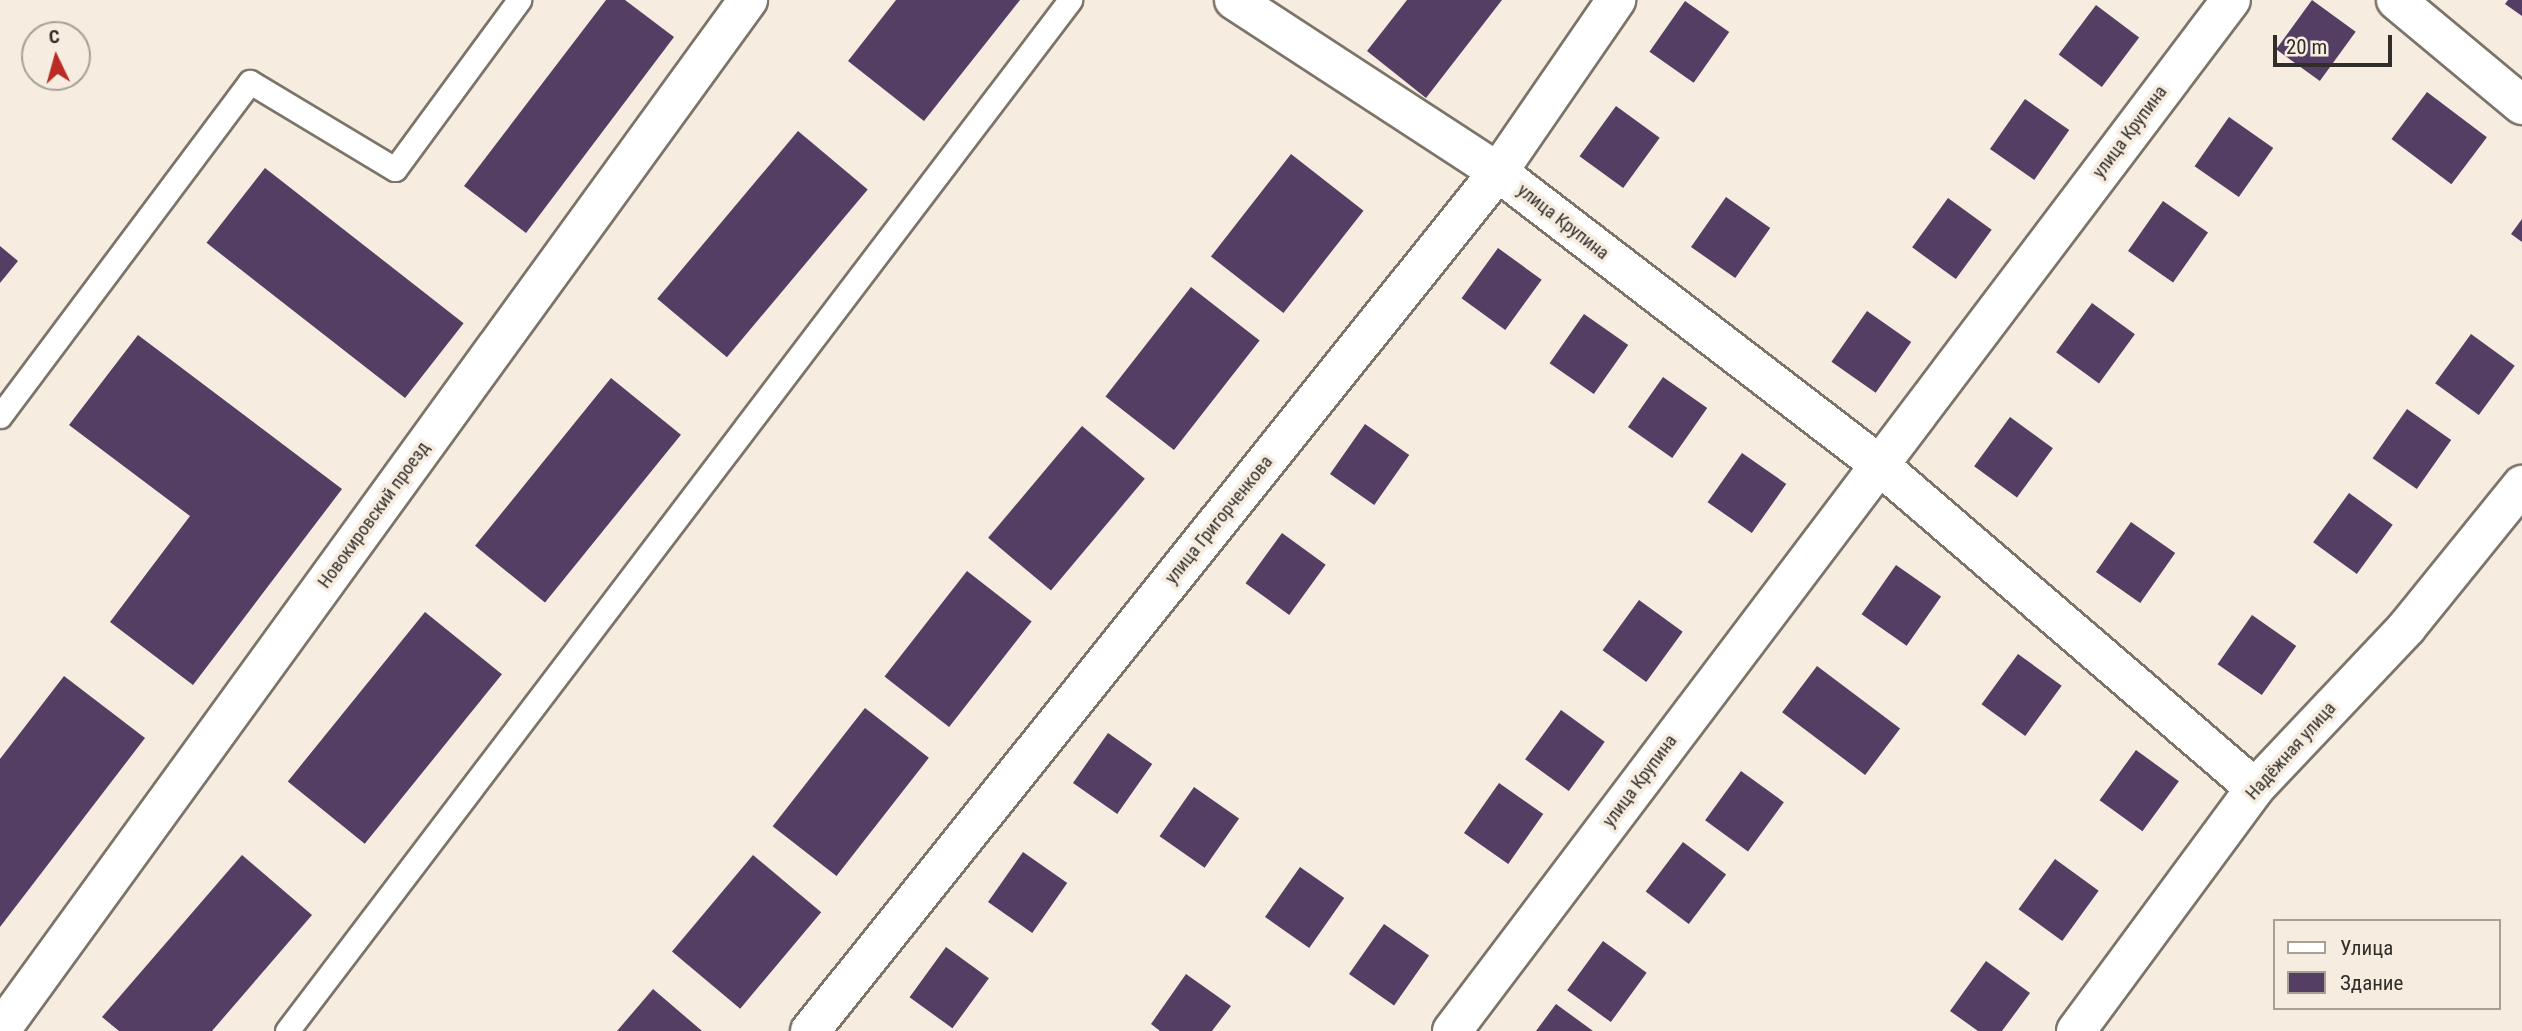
<!DOCTYPE html>
<meta charset="utf-8">
<style>
body{margin:0}
#map{position:relative;width:2522px;height:1031px;overflow:hidden;background:#f6ece0;font-family:"Roboto Condensed",sans-serif}
div>[style]{position:absolute}
.building>*{inset:0;background:#553e63;transform-origin:0 0}
.roads{filter:drop-shadow(2px 0 #7c7469) drop-shadow(-2px 0 #7c7469) drop-shadow(0 2px #7c7469) drop-shadow(0 -2px #7c7469)}
.service>*{height:23px;margin:-11.5px;padding:0 11.5px;transform-origin:11.5px;border-radius:11.5px;background:#fff}
.minor>*{height:38px;margin:-19px;padding:0 19px;transform-origin:19px;border-radius:19px;background:#fff}
span{translate:-50% -50%;white-space:nowrap;text-align:center;line-height:1.15;-webkit-text-stroke:7px #f6ece0;paint-order:stroke}
.street-label{font-size:18px;color:#312e29}
.legend{position:absolute;left:2273px;top:919px;width:228px;height:91px;box-sizing:border-box;background:#f6ece0;border:2px solid #a7a097;margin:0;padding:9px 12px;list-style:none;font-size:21px;color:#312e29}
.legend li{display:flex;align-items:center;gap:14px;height:35px}
.legend b{width:35px;border:2px solid #a7a097}
.north{position:absolute;left:21px;top:21px;width:70px;height:70px;box-sizing:border-box;background:#f6ece0;border:2px solid #a7a097;border-radius:50%;rotate:355deg;font-size:19px;font-weight:700;line-height:28px;text-align:center;color:#312e29}
.north::after{content:'';display:block;margin:auto;width:24px;height:32px;background:#ba2c23;clip-path:polygon(50% 0,100% 100%,50% 72%,0 100%)}
.scale{position:absolute;left:2273px;top:35px;width:119px;height:32px;box-sizing:border-box;border:4px solid #312e29;border-top:0;padding-left:9px;font-size:21px;line-height:24px;white-space:nowrap;color:#312e29;-webkit-text-stroke:5px #f6ece0;paint-order:stroke}
</style>
<div id="map">
<div class="building">
<div style="clip-path:polygon(606px 0,625px 0,674px 37px,526px 233px,464px 186px)"></div>
<div style="clip-path:polygon(896px 0,1020px 0,924px 121px,848px 61px)"></div>
<div style="clip-path:polygon(1407px 0,1502px 0,1426px 98px,1367px 51px)"></div>
<div style="left:2312px;top:0;width:54px;height:61px;rotate:36deg"></div>
<div style="clip-path:polygon(2508px 0,2522px 0,2522px 16px,2505px 4px)"></div>
<div style="left:1685px;top:1px;width:54px;height:62px;rotate:35deg"></div>
<div style="left:2096px;top:5px;width:54px;height:62px;rotate:37deg"></div>
<div style="left:2427px;top:92px;width:75px;height:59px;rotate:37deg"></div>
<div style="left:2025px;top:99px;width:54px;height:61px;rotate:35deg"></div>
<div style="left:1616px;top:106px;width:54px;height:62px;rotate:36deg"></div>
<div style="left:2229px;top:117px;width:54px;height:60px;rotate:35deg"></div>
<div style="left:798px;top:131px;width:91px;height:219px;rotate:40deg"></div>
<div style="left:1291px;top:154px;width:92px;height:130px;rotate:38deg"></div>
<div style="left:265px;top:168px;width:252px;height:95px;rotate:38deg"></div>
<div style="left:1726px;top:197px;width:54px;height:61px;rotate:35deg"></div>
<div style="left:1948px;top:198px;width:54px;height:61px;rotate:36deg"></div>
<div style="left:2163px;top:201px;width:55px;height:61px;rotate:35deg"></div>
<div style="clip-path:polygon(2522px 219px,2522px 242px,2511px 234px)"></div>
<div style="clip-path:polygon(0 246px,18px 261px,0 283px)"></div>
<div style="left:1498px;top:248px;width:54px;height:62px;rotate:36deg"></div>
<div style="left:1191px;top:287px;width:87px;height:139px;rotate:38deg"></div>
<div style="left:2092px;top:303px;width:53px;height:61px;rotate:36deg"></div>
<div style="left:1867px;top:311px;width:54px;height:62px;rotate:35deg"></div>
<div style="left:1584px;top:314px;width:54px;height:60px;rotate:35deg"></div>
<div style="left:2471px;top:334px;width:54px;height:61px;rotate:36deg"></div>
<div style="clip-path:polygon(138px 335px,342px 489px,193px 685px,110px 622px,190px 516px,69px 425px)"></div>
<div style="left:1663px;top:377px;width:54px;height:61px;rotate:35deg"></div>
<div style="left:611px;top:378px;width:90px;height:216px;rotate:39deg"></div>
<div style="left:2407px;top:409px;width:54px;height:60px;rotate:35deg"></div>
<div style="left:2010px;top:417px;width:53px;height:61px;rotate:36deg"></div>
<div style="left:1365px;top:424px;width:54px;height:61px;rotate:35deg"></div>
<div style="left:1082px;top:426px;width:82px;height:146px;rotate:40deg"></div>
<div style="left:1742px;top:453px;width:54px;height:60px;rotate:35deg"></div>
<div style="left:2349px;top:493px;width:54px;height:61px;rotate:36deg"></div>
<div style="left:2131px;top:522px;width:54px;height:61px;rotate:35deg"></div>
<div style="left:1282px;top:533px;width:54px;height:62px;rotate:36deg"></div>
<div style="left:1896px;top:565px;width:55px;height:60px;rotate:35deg"></div>
<div style="left:967px;top:571px;width:82px;height:134px;rotate:38deg"></div>
<div style="left:1639px;top:600px;width:54px;height:62px;rotate:36deg"></div>
<div style="left:425px;top:612px;width:99px;height:218px;rotate:39deg"></div>
<div style="left:2252px;top:615px;width:54px;height:60px;rotate:35deg"></div>
<div style="left:2018px;top:654px;width:54px;height:62px;rotate:36deg"></div>
<div style="left:1817px;top:666px;width:104px;height:58px;rotate:37deg"></div>
<div style="clip-path:polygon(64px 676px,145px 738px,0 927px,0 759px)"></div>
<div style="left:865px;top:708px;width:81px;height:150px;rotate:38deg"></div>
<div style="left:1561px;top:710px;width:54px;height:61px;rotate:36deg"></div>
<div style="left:1108px;top:733px;width:54px;height:61px;rotate:35deg"></div>
<div style="left:2136px;top:750px;width:53px;height:62px;rotate:36deg"></div>
<div style="left:1741px;top:771px;width:53px;height:61px;rotate:36deg"></div>
<div style="left:1499px;top:783px;width:54px;height:61px;rotate:35deg"></div>
<div style="left:1194px;top:787px;width:55px;height:60px;rotate:35deg"></div>
<div style="left:1683px;top:842px;width:54px;height:62px;rotate:37deg"></div>
<div style="left:1023px;top:852px;width:54px;height:61px;rotate:35deg"></div>
<div style="clip-path:polygon(242px 855px,312px 915px,212px 1031px,119px 1031px,102px 1017px)"></div>
<div style="left:753px;top:855px;width:89px;height:126px;rotate:40deg"></div>
<div style="left:2055px;top:859px;width:54px;height:62px;rotate:36deg"></div>
<div style="left:1300px;top:867px;width:54px;height:61px;rotate:35deg"></div>
<div style="left:1384px;top:924px;width:55px;height:61px;rotate:35deg"></div>
<div style="left:1603px;top:941px;width:54px;height:61px;rotate:36deg"></div>
<div style="left:946px;top:947px;width:53px;height:62px;rotate:36deg"></div>
<div style="clip-path:polygon(1986px 961px,2030px 993px,2002px 1031px,1978px 1031px,1950px 1011px)"></div>
<div style="clip-path:polygon(1186px 974px,1231px 1006px,1212px 1031px,1160px 1031px,1151px 1024px)"></div>
<div style="clip-path:polygon(653px 989px,702px 1031px,617px 1031px)"></div>
<div style="clip-path:polygon(1556px 1004px,1593px 1031px,1536px 1031px)"></div>
</div>
<div class="roads">
<div class="service">
<div style="left:0;top:416px;width:417px;rotate:-53.2deg"></div>
<div style="left:250px;top:82px;width:169px;rotate:31deg"></div>
<div style="left:395px;top:169px;width:210px;rotate:-53.7deg"></div>
<div style="left:287px;top:1031px;width:1295px;rotate:-52.78deg"></div>
</div>
<div class="minor">
<div style="left:1234px;top:0;width:315px;rotate:33.1deg"></div>
<div style="left:1498px;top:172px;width:479px;rotate:37.5deg"></div>
<div style="left:1878px;top:464px;width:497px;rotate:40.7deg"></div>
<div style="left:2396px;top:0;width:164px;rotate:39.8deg"></div>
<div style="left:0;top:1031px;width:1274px;rotate:-54.04deg"></div>
<div style="left:810px;top:1031px;width:1101px;rotate:-51.31deg"></div>
<div style="left:1498px;top:172px;width:209px;rotate:-55.5deg"></div>
<div style="left:1452px;top:1031px;width:1292px;rotate:-52.93deg"></div>
<div style="left:2076px;top:1031px;width:302px;rotate:-53.6deg"></div>
<div style="left:2255px;top:788px;width:221px;rotate:-46.6deg"></div>
<div style="left:2407px;top:627px;width:183px;rotate:-51deg"></div>
</div>
</div>
<div class="street-label">
<span style="left:2130px;top:132px;rotate:-53deg">улица Крупина</span>
<span style="left:1563px;top:222px;rotate:38deg">улица Крупина</span>
<span style="left:374px;top:515px;rotate:-54deg">Новокировский проезд</span>
<span style="left:1219px;top:520px;rotate:-51deg">улица Григорченкова</span>
<span style="left:2291px;top:751px;rotate:-48deg">Надёжная улица</span>
<span style="left:1640px;top:781px;rotate:-53deg">улица Крупина</span>
</div>
<ul class="legend">
<li><b style="height:9px;background:#fff"></b>Улица</li>
<li><b style="height:19px;background:#553e63"></b>Здание</li>
</ul>
<div class="north">С</div>
<div class="scale">20 m</div>
</div>
